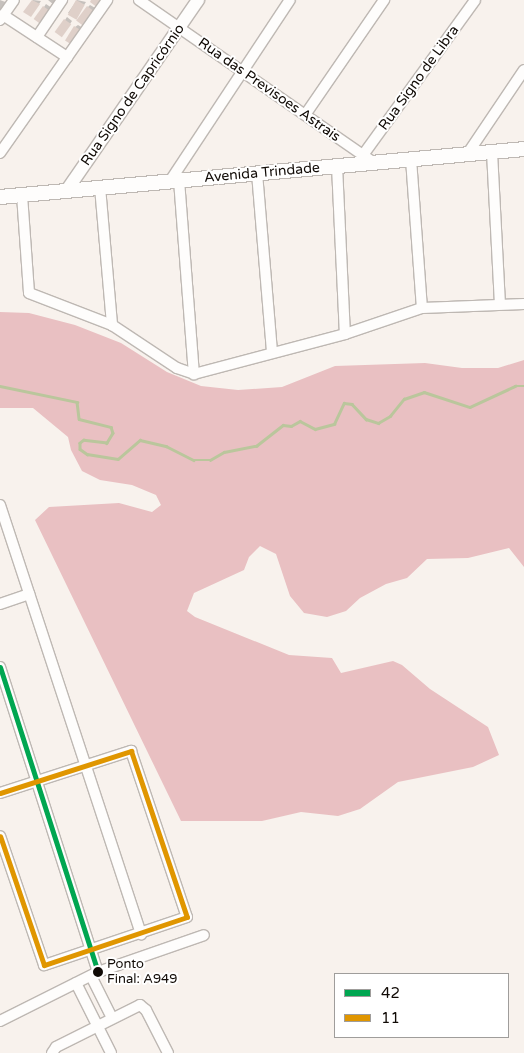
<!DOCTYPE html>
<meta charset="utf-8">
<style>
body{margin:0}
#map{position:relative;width:524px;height:1053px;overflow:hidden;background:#f8f2ed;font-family:"Varela Round",sans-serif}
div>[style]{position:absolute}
.forest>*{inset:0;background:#e9c0c2}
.shadow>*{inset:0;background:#0003}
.stream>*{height:2.5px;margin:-1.25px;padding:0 1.25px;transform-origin:1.25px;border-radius:1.25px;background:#bac69c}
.building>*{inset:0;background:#dfd0c9;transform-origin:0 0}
.roads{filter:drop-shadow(1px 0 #beb8b3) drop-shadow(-1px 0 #beb8b3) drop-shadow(0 1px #beb8b3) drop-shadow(0 -1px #beb8b3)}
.minor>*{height:10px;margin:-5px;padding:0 5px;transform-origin:5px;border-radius:5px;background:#fefdfc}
.tertiary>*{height:12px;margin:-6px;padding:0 6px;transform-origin:6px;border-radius:6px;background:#fefdfc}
.secondary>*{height:14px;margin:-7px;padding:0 7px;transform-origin:7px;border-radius:7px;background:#fefdfc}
.bus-1>*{height:5px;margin:-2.5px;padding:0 2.5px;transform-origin:2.5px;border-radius:2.5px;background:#00a651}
.bus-2>*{height:5px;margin:-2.5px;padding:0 2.5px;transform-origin:2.5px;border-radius:2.5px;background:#e09600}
.dots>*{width:14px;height:14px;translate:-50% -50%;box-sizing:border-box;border:2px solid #fff;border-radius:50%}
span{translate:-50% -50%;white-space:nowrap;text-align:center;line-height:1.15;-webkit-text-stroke:4px #fff;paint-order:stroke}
.bus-label{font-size:13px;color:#100a05}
.left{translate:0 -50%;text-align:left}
.street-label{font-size:14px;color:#100a05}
.legend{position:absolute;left:334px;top:973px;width:175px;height:65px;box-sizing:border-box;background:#fff;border:1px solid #9f9d9b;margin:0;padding:6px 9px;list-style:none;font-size:15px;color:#100a05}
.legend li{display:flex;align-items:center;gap:10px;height:25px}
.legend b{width:25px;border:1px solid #9f9d9b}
</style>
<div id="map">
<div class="forest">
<div style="clip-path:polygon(0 312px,29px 313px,75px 325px,121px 343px,167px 372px,201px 386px,238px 390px,282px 387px,335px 366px,425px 363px,462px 368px,498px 368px,524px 360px,524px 567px,509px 548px,468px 558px,427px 559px,407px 578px,386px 584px,360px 598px,346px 611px,327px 617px,304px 613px,290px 596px,276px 554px,260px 546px,249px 557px,244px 570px,194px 593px,187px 611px,195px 617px,289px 655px,332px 658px,341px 673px,393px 661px,402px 665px,430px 689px,488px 727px,499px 755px,473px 767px,398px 782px,360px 809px,338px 816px,301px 812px,262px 821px,181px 821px,35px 520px,49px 507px,119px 503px,152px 512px,161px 505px,156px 495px,132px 485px,100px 480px,82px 471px,71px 450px,68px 437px,33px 408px,0 408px)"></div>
</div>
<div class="shadow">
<div style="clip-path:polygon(0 0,8px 3px,0 15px)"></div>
<div style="clip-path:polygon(33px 0,41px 1px,33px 13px,25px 12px)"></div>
<div style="clip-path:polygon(48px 0,58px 0,54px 5px)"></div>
<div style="clip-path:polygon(77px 0,86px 2px,77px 16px,68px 13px)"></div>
<div style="clip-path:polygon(46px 4px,52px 8px,41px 23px,36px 19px)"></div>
<div style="clip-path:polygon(90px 5px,97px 9px,87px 23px,88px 7px)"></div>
<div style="clip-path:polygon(67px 17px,72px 21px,64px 33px,65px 20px)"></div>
<div style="clip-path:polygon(78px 25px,83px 28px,74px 41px,75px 27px)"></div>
</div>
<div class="stream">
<div style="left:0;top:386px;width:79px;rotate:11.7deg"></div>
<div style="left:77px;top:402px;width:17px;rotate:83deg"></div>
<div style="left:79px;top:419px;width:33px;rotate:14deg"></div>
<div style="left:111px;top:427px;width:6px;rotate:72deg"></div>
<div style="left:113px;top:433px;width:12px;rotate:121deg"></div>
<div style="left:107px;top:443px;width:23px;rotate:-173deg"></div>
<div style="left:84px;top:440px;width:5px;rotate:143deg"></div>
<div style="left:80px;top:443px;width:6px;rotate:90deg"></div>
<div style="left:80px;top:449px;width:9px;rotate:36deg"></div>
<div style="left:87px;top:454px;width:31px;rotate:9deg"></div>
<div style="left:118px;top:459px;width:29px;rotate:-41deg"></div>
<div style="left:140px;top:440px;width:27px;rotate:13deg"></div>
<div style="left:166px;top:446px;width:31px;rotate:27deg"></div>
<div style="left:194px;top:460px;width:16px"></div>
<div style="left:210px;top:460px;width:16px;rotate:-30deg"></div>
<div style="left:224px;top:452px;width:33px;rotate:-11deg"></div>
<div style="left:256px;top:446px;width:34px;rotate:-38deg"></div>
<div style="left:283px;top:425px;width:8px;rotate:7deg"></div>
<div style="left:291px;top:426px;width:10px;rotate:-29deg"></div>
<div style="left:300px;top:421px;width:17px;rotate:28deg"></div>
<div style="left:315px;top:429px;width:20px;rotate:-15deg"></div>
<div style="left:334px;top:424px;width:23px;rotate:-65deg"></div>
<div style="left:344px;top:403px;width:8px;rotate:7deg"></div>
<div style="left:352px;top:404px;width:21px;rotate:47deg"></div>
<div style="left:366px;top:419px;width:13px;rotate:18deg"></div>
<div style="left:378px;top:423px;width:14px;rotate:-30deg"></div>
<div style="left:390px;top:416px;width:22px;rotate:-51deg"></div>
<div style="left:404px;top:399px;width:21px;rotate:-19deg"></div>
<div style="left:424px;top:392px;width:48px;rotate:18.1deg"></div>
<div style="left:470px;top:407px;width:50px;rotate:-25deg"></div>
<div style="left:515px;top:386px;width:9px"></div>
</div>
<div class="building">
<div style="clip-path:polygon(32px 0,40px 4px,31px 17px,23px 12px)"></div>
<div style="left:76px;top:0;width:10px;height:17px;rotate:29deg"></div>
<div style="clip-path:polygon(91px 0,104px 0,98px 8px,90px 2px)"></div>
<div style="left:43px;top:6px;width:9px;height:16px;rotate:36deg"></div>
<div style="left:87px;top:6px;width:10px;height:18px;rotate:37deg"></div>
<div style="left:64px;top:19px;width:9px;height:16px;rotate:36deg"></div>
<div style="left:74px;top:26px;width:9px;height:17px;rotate:32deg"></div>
</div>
<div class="roads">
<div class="minor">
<div style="left:139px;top:0;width:286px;rotate:34.7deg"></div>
<div style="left:3px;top:15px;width:77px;rotate:33.3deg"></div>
<div style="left:0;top:20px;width:24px;rotate:-55deg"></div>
<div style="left:37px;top:37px;width:45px;rotate:-56deg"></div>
<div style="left:305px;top:115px;width:140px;rotate:-55.5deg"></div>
<div style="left:492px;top:152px;width:151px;rotate:87deg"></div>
<div style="left:0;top:153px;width:187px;rotate:-55deg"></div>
<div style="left:468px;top:153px;width:100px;rotate:-56deg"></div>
<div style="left:363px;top:155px;width:191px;rotate:-54.1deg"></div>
<div style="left:411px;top:159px;width:149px;rotate:85.8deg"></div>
<div style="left:337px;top:166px;width:168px;rotate:87.3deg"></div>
<div style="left:257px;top:173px;width:180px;rotate:85.2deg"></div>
<div style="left:179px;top:180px;width:195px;rotate:85.6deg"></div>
<div style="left:170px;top:181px;width:217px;rotate:-56.5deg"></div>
<div style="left:100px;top:187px;width:139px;rotate:85deg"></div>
<div style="left:22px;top:195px;width:98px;rotate:85.9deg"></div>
<div style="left:29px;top:293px;width:89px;rotate:21.1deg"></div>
<div style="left:112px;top:325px;width:78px;rotate:33.5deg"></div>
<div style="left:177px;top:368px;width:18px;rotate:19deg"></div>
<div style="left:194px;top:374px;width:156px;rotate:-14.8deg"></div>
<div style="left:345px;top:334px;width:81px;rotate:-18.7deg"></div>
<div style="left:422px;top:308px;width:102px;rotate:-2.2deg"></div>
<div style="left:0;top:505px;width:452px;rotate:71.8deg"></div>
<div style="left:0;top:604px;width:31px;rotate:-19deg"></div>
<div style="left:0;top:667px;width:320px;rotate:72.2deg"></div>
<div style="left:0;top:793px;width:138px;rotate:-17.8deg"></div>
<div style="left:131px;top:751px;width:175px;rotate:71.4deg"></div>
<div style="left:187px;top:917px;width:151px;rotate:161.4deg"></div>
<div style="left:44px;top:965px;width:136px;rotate:-108.8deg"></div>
<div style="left:91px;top:976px;width:47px;rotate:63.4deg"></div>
<div style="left:76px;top:983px;width:78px;rotate:63.4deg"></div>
<div style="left:0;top:1021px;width:110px;rotate:-26.6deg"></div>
<div style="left:98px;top:972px;width:112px;rotate:-19.2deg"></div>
<div style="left:52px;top:1053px;width:7px;rotate:-56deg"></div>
<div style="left:56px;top:1047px;width:94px;rotate:-26.6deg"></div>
<div style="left:140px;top:1005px;width:8px;rotate:40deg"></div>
<div style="left:146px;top:1010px;width:48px;rotate:62.9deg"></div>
</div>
<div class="tertiary">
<div style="left:67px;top:190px;width:231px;rotate:-55.4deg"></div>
</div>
<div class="secondary">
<div style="left:0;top:197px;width:526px;rotate:-5.23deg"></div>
</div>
</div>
<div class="bus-1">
<div style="left:0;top:667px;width:320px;rotate:72.2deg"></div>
</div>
<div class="bus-2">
<div style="left:0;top:793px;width:138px;rotate:-17.8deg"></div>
<div style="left:131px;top:751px;width:175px;rotate:71.4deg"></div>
<div style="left:187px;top:917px;width:151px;rotate:161.4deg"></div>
<div style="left:44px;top:965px;width:136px;rotate:-108.8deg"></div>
</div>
<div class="dots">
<div style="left:98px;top:972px;background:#100a05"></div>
</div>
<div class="bus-label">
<span class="left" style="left:107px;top:972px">Ponto<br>Final: A949</span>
</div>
<div class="street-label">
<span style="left:419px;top:78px;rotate:-54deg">Rua Signo de Libra</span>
<span style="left:269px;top:90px;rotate:35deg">Rua das Previsoes Astrais</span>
<span style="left:133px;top:95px;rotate:-55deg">Rua Signo de Capricórnio</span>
<span style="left:262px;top:173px;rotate:-5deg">Avenida Trindade</span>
</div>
<ul class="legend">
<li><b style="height:6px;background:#00a651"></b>42</li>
<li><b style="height:6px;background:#e09600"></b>11</li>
</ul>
</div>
